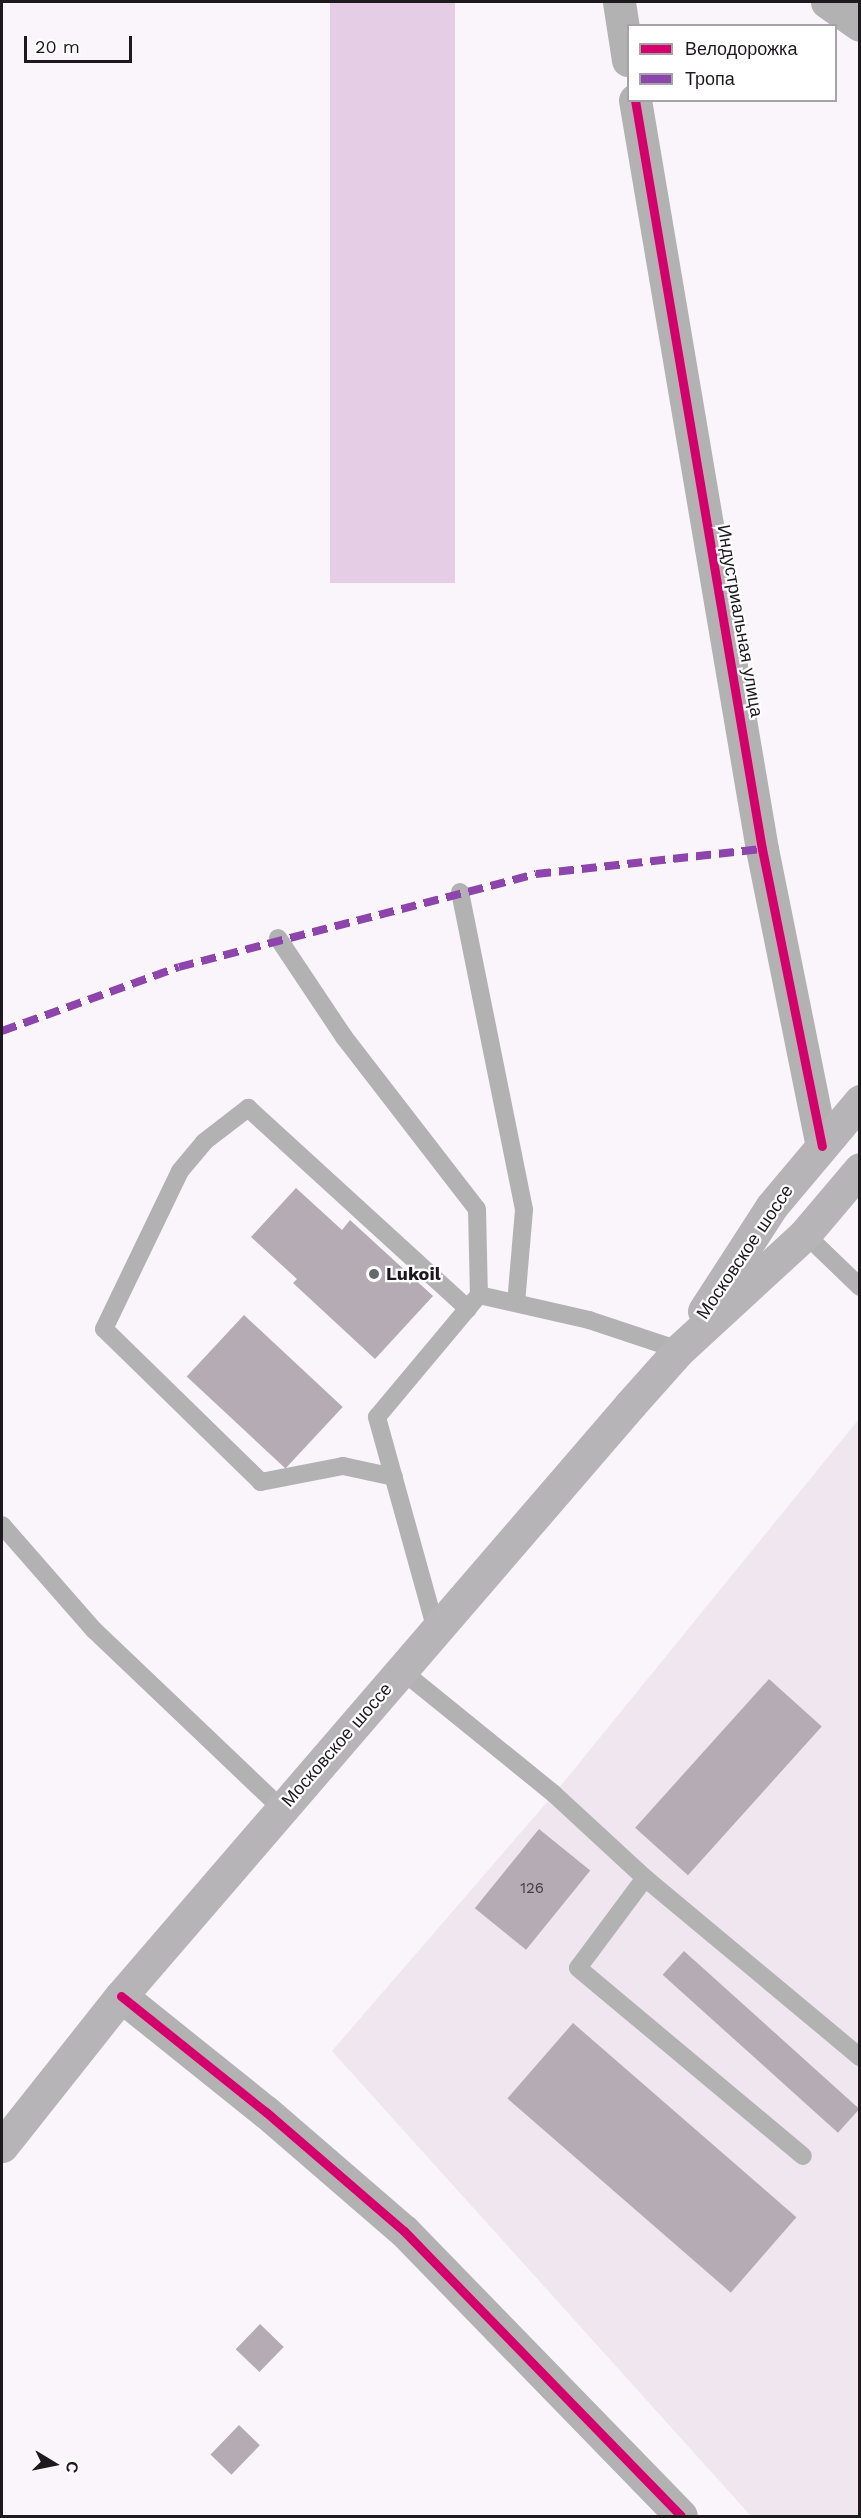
<!DOCTYPE html>
<meta charset="utf-8">
<style>
body{margin:0}
#map{position:relative;width:861px;height:2518px;overflow:hidden;background:#faf5fa;font-family:"Work Sans",sans-serif}
div>[style]{position:absolute}
.built>*{inset:0;background:#efe6ef}
.forest>*{inset:0;background:#e6cde6;transform-origin:0 0}
.building>*{inset:0;background:#b5abb5;transform-origin:0 0}
.service>*{height:18px;margin:-9px;padding:0 9px;transform-origin:9px;border-radius:9px;background:#b3b2b3}
.minor>*{height:33px;margin:-16.5px;padding:0 16.5px;transform-origin:16.5px;border-radius:16.5px;background:#b3b2b3}
.primary>*{height:33px;margin:-16.5px;padding:0 16.5px;transform-origin:16.5px;border-radius:16.5px;background:#b7b4b7}
.quiet>*{height:8px;margin-top:-4px;transform-origin:0;background:repeating-linear-gradient(90deg,#8e44ad 0 15px,transparent 0 23px)}
.cycleway>*{height:9px;margin:-4.5px;padding:0 4.5px;transform-origin:4.5px;border-radius:4.5px;background:#d6006c}
.dots>*{width:16px;height:16px;translate:-50% -50%;box-sizing:border-box;border:3px solid #fff;border-radius:50%}
span{translate:-50% -50%;white-space:nowrap;text-align:center;line-height:1.15;-webkit-text-stroke:4.5px #fff;paint-order:stroke}
.number-label{font-size:15px;color:#433e43}
.number-label span{-webkit-text-stroke-width:0}
.street-label{font-size:18px;color:#1d1a1d}
.poi-label{font-size:18px;color:#1d1a1d;font-weight:700}
.left{translate:0 -50%;text-align:left}
.frame{position:absolute;inset:0;border:3px solid #1d1a1d;pointer-events:none}
.legend{position:absolute;left:627px;top:24px;width:210px;height:78px;box-sizing:border-box;background:#fff;border:2px solid #a5a3a5;margin:0;padding:8px 10px;list-style:none;font-size:18px;color:#1d1a1d}
.legend li{display:flex;align-items:center;gap:12px;height:30px}
.legend b{width:30px;border:2px solid #a5a3a5}
.north{position:absolute;left:24px;top:2434px;width:60px;height:60px;-webkit-text-stroke:4px #fff;paint-order:stroke;rotate:100deg;font-size:16px;font-weight:700;line-height:24px;text-align:center;color:#1d1a1d}
.north::after{content:'';display:block;margin:auto;width:21px;height:27px;background:#1d1a1d;clip-path:polygon(50% 0,100% 100%,50% 72%,0 100%)}
.scale{position:absolute;left:24px;top:36px;width:108px;height:27px;box-sizing:border-box;border:3px solid #1d1a1d;border-top:0;padding-left:8px;font-size:18px;line-height:21px;white-space:nowrap;color:#1d1a1d;-webkit-text-stroke:4px #fff;paint-order:stroke}
</style>
<div id="map">
<div class="built">
<div style="clip-path:polygon(859px 1419px,859px 2516px,751px 2516px,332px 2051px,554px 1794px)"></div>
</div>
<div class="forest">
<div style="left:330px;top:2px;width:125px;height:581px"></div>
</div>
<div class="building">
<div style="clip-path:polygon(296px 1188px,342px 1230px,350px 1220px,433px 1296px,375px 1359px,293px 1283px,297px 1279px,251px 1237px)"></div>
<div style="left:244px;top:1315px;width:135px;height:84px;rotate:43deg"></div>
<div style="left:769px;top:1679px;width:71px;height:200px;rotate:42deg"></div>
<div style="left:539px;top:1829px;width:66px;height:102px;rotate:39deg"></div>
<div style="left:684px;top:1951px;width:236px;height:32px;rotate:42deg"></div>
<div style="left:573px;top:2023px;width:296px;height:100px;rotate:41deg"></div>
<div style="left:260px;top:2324px;width:33px;height:35px;rotate:44deg"></div>
<div style="left:239px;top:2425px;width:29px;height:41px;rotate:44deg"></div>
</div>
<div class="service">
<div style="left:460px;top:892px;width:324px;rotate:78.6deg"></div>
<div style="left:524px;top:1210px;width:93px;rotate:94.9deg"></div>
<div style="left:278px;top:938px;width:119px;rotate:56.3deg"></div>
<div style="left:344px;top:1037px;width:217px;rotate:52.3deg"></div>
<div style="left:477px;top:1209px;width:86px;rotate:88.7deg"></div>
<div style="left:805px;top:1234px;width:76px;rotate:43.9deg"></div>
<div style="left:394px;top:1477px;width:52px;rotate:-167.8deg"></div>
<div style="left:343px;top:1466px;width:84px;rotate:169deg"></div>
<div style="left:261px;top:1482px;width:219px;rotate:-135.7deg"></div>
<div style="left:104px;top:1329px;width:175px;rotate:-64.3deg"></div>
<div style="left:180px;top:1171px;width:38px;rotate:-50deg"></div>
<div style="left:204px;top:1142px;width:56px;rotate:-37.7deg"></div>
<div style="left:248px;top:1108px;width:298px;rotate:42.4deg"></div>
<div style="left:2px;top:1525px;width:140px;rotate:48.8deg"></div>
<div style="left:94px;top:1630px;width:260px;rotate:43.6deg"></div>
<div style="left:436px;top:1630px;width:221px;rotate:-105.5deg"></div>
<div style="left:377px;top:1417px;width:159px;rotate:-50.1deg"></div>
<div style="left:479px;top:1295px;width:113px;rotate:12.8deg"></div>
<div style="left:589px;top:1320px;width:95px;rotate:18.4deg"></div>
<div style="left:401px;top:1670px;width:197px;rotate:39deg"></div>
<div style="left:554px;top:1794px;width:124px;rotate:42.7deg"></div>
<div style="left:645px;top:1878px;width:112px;rotate:126.7deg"></div>
<div style="left:578px;top:1968px;width:293px;rotate:39.9deg"></div>
<div style="left:645px;top:1878px;width:280px;rotate:39.8deg"></div>
</div>
<div class="minor">
<div style="left:619px;top:2px;width:59px;rotate:81.2deg"></div>
<div style="left:827px;top:2px;width:40px;rotate:34.9deg"></div>
<div style="left:635px;top:100px;width:760px;rotate:80.38deg"></div>
<div style="left:762px;top:849px;width:303px;rotate:78.6deg"></div>
<div style="left:121px;top:1996px;width:186px;rotate:38.7deg"></div>
<div style="left:266px;top:2112px;width:182px;rotate:40.8deg"></div>
<div style="left:404px;top:2231px;width:397px;rotate:45.8deg"></div>
</div>
<div class="primary">
<div style="left:704px;top:1311px;width:125px;rotate:-57.1deg"></div>
<div style="left:772px;top:1206px;width:137px;rotate:-50deg"></div>
<div style="left:2px;top:2146px;width:191px;rotate:-51.6deg"></div>
<div style="left:121px;top:1996px;width:780px;rotate:-49.26deg"></div>
<div style="left:630px;top:1405px;width:74px;rotate:-48.3deg"></div>
<div style="left:679px;top:1350px;width:171px;rotate:-42.6deg"></div>
<div style="left:805px;top:1234px;width:85px;rotate:-49.8deg"></div>
</div>
<div class="quiet">
<div style="left:2px;top:1031px;width:188px;rotate:-19.9deg"></div>
<div style="left:179px;top:967px;width:369px;rotate:-14.6deg"></div>
<div style="left:536px;top:874px;width:227px;rotate:-6.3deg"></div>
</div>
<div class="cycleway">
<div style="left:635px;top:100px;width:760px;rotate:80.38deg"></div>
<div style="left:762px;top:849px;width:303px;rotate:78.6deg"></div>
<div style="left:121px;top:1996px;width:186px;rotate:38.7deg"></div>
<div style="left:266px;top:2112px;width:182px;rotate:40.8deg"></div>
<div style="left:404px;top:2231px;width:397px;rotate:45.8deg"></div>
</div>
<div class="dots">
<div style="left:374px;top:1274px;background:#6a676a"></div>
</div>
<div class="number-label">
<span style="left:532px;top:1889px">126</span>
</div>
<div class="street-label">
<span style="left:740px;top:621px;rotate:80deg">Индустриальная улица</span>
<span style="left:745px;top:1252px;rotate:-56deg">Московское шоссе</span>
<span style="left:337px;top:1745px;rotate:-49deg">Московское шоссе</span>
</div>
<div class="poi-label">
<span class="left" style="left:386px;top:1274px">Lukoil</span>
</div>
<div class="frame"></div>
<ul class="legend">
<li><b style="height:8px;background:#d6006c"></b>Велодорожка</li>
<li><b style="height:8px;background:#8e44ad"></b>Тропа</li>
</ul>
<div class="north">С</div>
<div class="scale">20 m</div>
</div>
